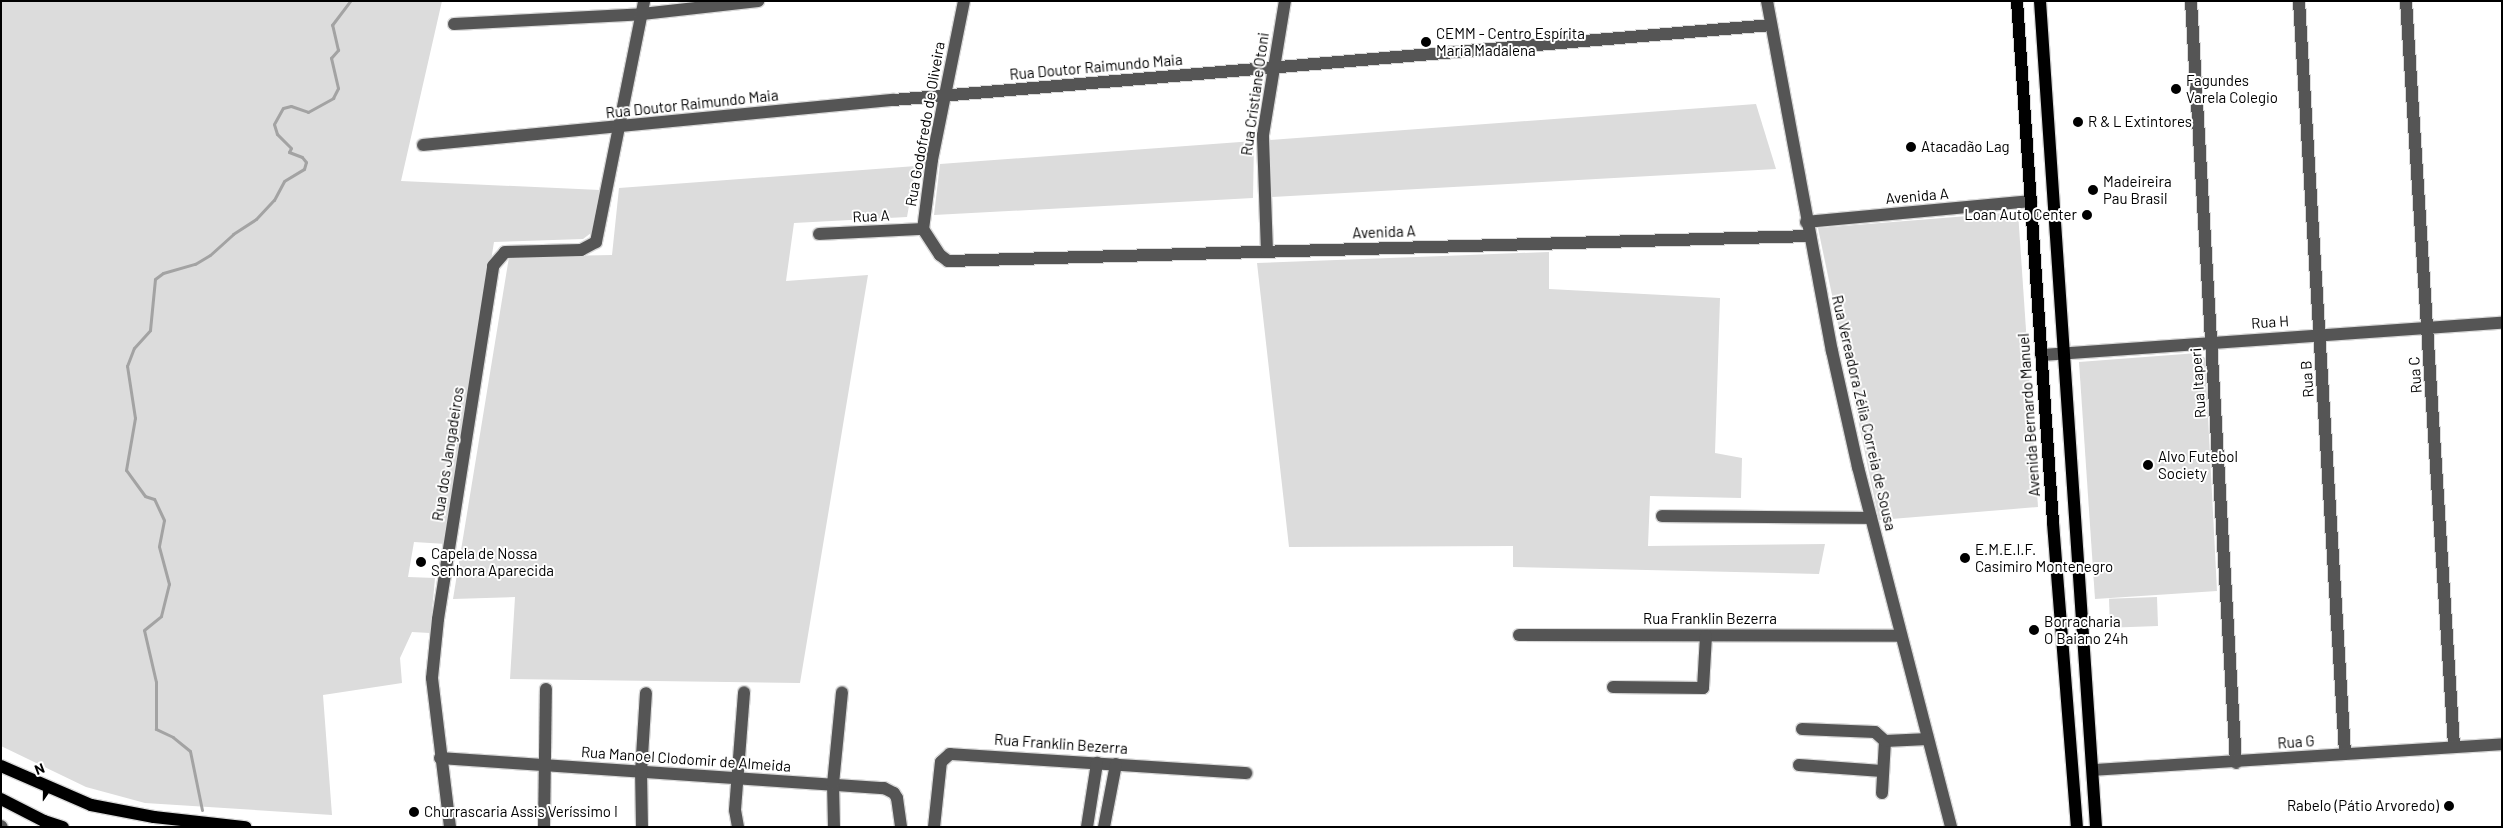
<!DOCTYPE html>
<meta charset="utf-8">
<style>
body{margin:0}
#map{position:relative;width:2503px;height:828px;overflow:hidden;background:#fff;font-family:Barlow,sans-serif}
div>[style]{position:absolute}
.green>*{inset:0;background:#dcdcdc;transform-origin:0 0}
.stream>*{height:3px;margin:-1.5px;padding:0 1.5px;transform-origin:1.5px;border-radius:1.5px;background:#a3a3a3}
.roads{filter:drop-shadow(1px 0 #dbdbdb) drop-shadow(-1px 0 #dbdbdb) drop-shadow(0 1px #dbdbdb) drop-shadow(0 -1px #dbdbdb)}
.minor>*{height:12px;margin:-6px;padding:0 6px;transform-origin:6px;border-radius:6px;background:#555}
.major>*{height:12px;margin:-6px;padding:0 6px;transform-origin:6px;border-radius:6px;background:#000}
.dots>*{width:14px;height:14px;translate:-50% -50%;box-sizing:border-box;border:2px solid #fff;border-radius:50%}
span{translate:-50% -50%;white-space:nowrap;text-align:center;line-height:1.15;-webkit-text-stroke:4px #fff;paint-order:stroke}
.poi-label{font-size:15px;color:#000}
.left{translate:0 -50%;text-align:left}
.right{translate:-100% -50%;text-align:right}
.street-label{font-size:15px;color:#000}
.frame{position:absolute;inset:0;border:2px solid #000;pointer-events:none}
.north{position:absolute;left:20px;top:758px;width:50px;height:50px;-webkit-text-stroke:4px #fff;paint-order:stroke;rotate:339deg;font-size:14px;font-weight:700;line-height:20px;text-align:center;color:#000}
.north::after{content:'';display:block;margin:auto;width:18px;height:22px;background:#000;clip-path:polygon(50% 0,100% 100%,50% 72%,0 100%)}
</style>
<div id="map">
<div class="green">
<div style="clip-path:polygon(1px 1px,442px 1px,401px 181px,600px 190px,595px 230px,583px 239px,494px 242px,446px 544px,414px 542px,408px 577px,435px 578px,430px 633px,412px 632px,400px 658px,402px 683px,323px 695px,332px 815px,145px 803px,86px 787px,1px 746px)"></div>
<div style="clip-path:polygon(1756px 104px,1776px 169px,1272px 197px,1270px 140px)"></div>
<div style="clip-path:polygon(1254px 141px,1253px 198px,934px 215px,940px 164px)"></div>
<div style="clip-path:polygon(916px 166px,907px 217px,794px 223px,786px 281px,868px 275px,800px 683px,510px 679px,515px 597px,453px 599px,509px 257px,612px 255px,619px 188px)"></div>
<div style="clip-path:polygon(2018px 212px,2038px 507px,1879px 520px,1818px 228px)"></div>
<div style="clip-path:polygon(1549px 252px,1549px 289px,1720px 298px,1715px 453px,1742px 458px,1741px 498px,1650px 496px,1648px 546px,1825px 544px,1819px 574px,1513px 567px,1513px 546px,1289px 547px,1257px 263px)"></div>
<div style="clip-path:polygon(2198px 353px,2205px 358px,2217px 591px,2095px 599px,2079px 362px)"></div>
<div style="left:2157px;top:597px;width:29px;height:48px;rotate:88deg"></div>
</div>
<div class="stream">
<div style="left:202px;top:810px;width:60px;rotate:-101.5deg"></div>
<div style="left:190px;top:751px;width:22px;rotate:-141deg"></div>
<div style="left:173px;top:737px;width:19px;rotate:-155deg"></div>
<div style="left:156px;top:729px;width:47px;rotate:-90deg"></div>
<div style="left:156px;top:682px;width:53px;rotate:-103deg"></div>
<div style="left:144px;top:630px;width:22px;rotate:-39deg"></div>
<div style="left:161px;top:616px;width:33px;rotate:-76deg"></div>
<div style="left:169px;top:584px;width:39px;rotate:-105deg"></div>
<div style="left:159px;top:546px;width:26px;rotate:-79deg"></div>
<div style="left:164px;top:520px;width:23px;rotate:-115deg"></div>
<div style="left:154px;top:499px;width:9px;rotate:-162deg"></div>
<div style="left:145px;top:496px;width:32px;rotate:-126deg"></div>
<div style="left:126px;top:470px;width:53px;rotate:-80.2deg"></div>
<div style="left:135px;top:418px;width:53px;rotate:-98.7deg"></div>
<div style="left:127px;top:366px;width:19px;rotate:-69deg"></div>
<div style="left:134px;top:348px;width:24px;rotate:-48deg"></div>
<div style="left:150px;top:330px;width:51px;rotate:-84.4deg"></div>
<div style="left:155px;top:279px;width:10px;rotate:-37deg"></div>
<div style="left:163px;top:273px;width:33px;rotate:-16deg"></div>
<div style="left:195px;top:264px;width:17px;rotate:-31deg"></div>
<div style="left:210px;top:255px;width:31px;rotate:-42deg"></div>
<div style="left:233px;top:234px;width:27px;rotate:-33deg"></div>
<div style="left:256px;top:219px;width:26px;rotate:-47deg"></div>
<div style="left:274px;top:200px;width:21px;rotate:-62deg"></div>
<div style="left:284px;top:181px;width:23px;rotate:-31deg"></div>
<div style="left:304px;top:169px;width:7px;rotate:-74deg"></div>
<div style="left:306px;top:162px;width:6px;rotate:-129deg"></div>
<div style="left:302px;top:157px;width:14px;rotate:-159deg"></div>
<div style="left:289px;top:152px;width:4px;rotate:-63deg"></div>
<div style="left:291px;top:148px;width:20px;rotate:-135deg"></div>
<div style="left:277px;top:134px;width:10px;rotate:-107deg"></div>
<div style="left:274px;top:124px;width:18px;rotate:-61deg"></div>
<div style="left:283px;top:108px;width:8px;rotate:-14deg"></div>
<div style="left:291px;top:106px;width:18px;rotate:19deg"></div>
<div style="left:308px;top:112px;width:29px;rotate:-29deg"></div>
<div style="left:333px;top:98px;width:11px;rotate:-63deg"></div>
<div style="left:338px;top:88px;width:31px;rotate:-103deg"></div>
<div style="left:331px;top:58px;width:11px;rotate:-49deg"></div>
<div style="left:338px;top:50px;width:26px;rotate:-103deg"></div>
<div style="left:332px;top:25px;width:30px;rotate:-53deg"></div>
</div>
<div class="roads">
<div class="minor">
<div style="left:964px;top:1px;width:162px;rotate:101.4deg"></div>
<div style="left:932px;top:160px;width:70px;rotate:97.4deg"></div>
<div style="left:923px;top:229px;width:31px;rotate:57deg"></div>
<div style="left:940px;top:255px;width:10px;rotate:37deg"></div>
<div style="left:948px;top:261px;width:861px;rotate:-1.66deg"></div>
<div style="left:1767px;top:1px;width:356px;rotate:79.5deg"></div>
<div style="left:1832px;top:351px;width:119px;rotate:77.4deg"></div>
<div style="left:1858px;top:467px;width:372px;rotate:75.5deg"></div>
<div style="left:2191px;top:1px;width:763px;rotate:86.62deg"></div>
<div style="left:2299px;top:1px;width:754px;rotate:86.5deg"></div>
<div style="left:2406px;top:1px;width:747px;rotate:86.31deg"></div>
<div style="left:454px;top:24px;width:188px;rotate:-3deg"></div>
<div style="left:642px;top:14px;width:117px;rotate:-6.4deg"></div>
<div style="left:423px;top:145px;width:472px;rotate:-5.5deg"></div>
<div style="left:893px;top:100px;width:881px;rotate:-4.88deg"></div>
<div style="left:1806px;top:222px;width:226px;rotate:-5.3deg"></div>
<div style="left:819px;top:234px;width:104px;rotate:-2.8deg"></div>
<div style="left:1267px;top:252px;width:117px;rotate:-92deg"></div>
<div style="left:1263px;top:135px;width:136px;rotate:-80.7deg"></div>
<div style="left:2041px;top:355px;width:462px;rotate:-4deg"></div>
<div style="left:1662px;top:516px;width:209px;rotate:0.5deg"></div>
<div style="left:1519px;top:635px;width:382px;rotate:0.1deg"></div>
<div style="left:1613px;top:687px;width:90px;rotate:0.6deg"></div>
<div style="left:1703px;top:688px;width:52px;rotate:-86.7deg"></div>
<div style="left:1802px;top:729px;width:73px;rotate:2.4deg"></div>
<div style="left:1875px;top:732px;width:13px;rotate:42deg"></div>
<div style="left:440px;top:758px;width:445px;rotate:3.9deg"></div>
<div style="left:884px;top:788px;width:11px;rotate:27deg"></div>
<div style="left:894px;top:793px;width:6px;rotate:59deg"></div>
<div style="left:897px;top:798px;width:29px;rotate:82deg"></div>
<div style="left:1799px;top:765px;width:83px;rotate:4.1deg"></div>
<div style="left:2093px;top:770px;width:410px;rotate:-3.6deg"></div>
<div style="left:1882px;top:793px;width:52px;rotate:-86.7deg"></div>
<div style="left:1885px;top:741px;width:43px;rotate:-2.7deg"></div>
<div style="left:1px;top:826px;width:1px;rotate:45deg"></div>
<div style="left:450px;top:827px;width:150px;rotate:-96.9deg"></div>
<div style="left:432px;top:678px;width:59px;rotate:-84.2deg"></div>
<div style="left:438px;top:619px;width:357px;rotate:-81.1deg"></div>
<div style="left:493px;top:266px;width:18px;rotate:-49deg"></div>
<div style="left:505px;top:252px;width:76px;rotate:-1.5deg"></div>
<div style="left:581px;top:250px;width:17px;rotate:-28deg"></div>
<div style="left:596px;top:242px;width:246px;rotate:-78.7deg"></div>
<div style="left:544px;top:827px;width:138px;rotate:-89.2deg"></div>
<div style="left:642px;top:827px;width:55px;rotate:-91deg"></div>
<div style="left:641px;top:772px;width:79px;rotate:-86.4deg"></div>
<div style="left:738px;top:827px;width:17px;rotate:-100deg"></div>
<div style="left:735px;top:810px;width:118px;rotate:-85.6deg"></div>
<div style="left:834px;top:827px;width:43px;rotate:-91.3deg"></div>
<div style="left:833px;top:784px;width:92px;rotate:-84.4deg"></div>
<div style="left:934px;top:827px;width:65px;rotate:-83.9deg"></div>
<div style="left:941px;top:762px;width:12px;rotate:-42deg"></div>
<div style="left:950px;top:754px;width:297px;rotate:3.7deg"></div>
<div style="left:1087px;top:827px;width:65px;rotate:-81.1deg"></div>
<div style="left:1104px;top:827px;width:64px;rotate:-79.2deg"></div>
</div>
<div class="major">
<div style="left:2017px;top:1px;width:523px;rotate:86.05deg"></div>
<div style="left:2053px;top:523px;width:305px;rotate:85.5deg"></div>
<div style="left:2040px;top:1px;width:828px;rotate:86.12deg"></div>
<div style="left:1px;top:766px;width:98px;rotate:23.4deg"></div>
<div style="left:91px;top:805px;width:64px;rotate:10.8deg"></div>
<div style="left:154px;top:817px;width:92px;rotate:6.3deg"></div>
<div style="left:1px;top:799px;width:48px;rotate:27.1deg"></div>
<div style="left:44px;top:821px;width:20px;rotate:18deg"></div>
</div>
</div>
<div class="dots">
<div style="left:1426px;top:42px;background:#000"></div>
<div style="left:2176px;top:89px;background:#000"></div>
<div style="left:2078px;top:122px;background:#000"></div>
<div style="left:1911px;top:147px;background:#000"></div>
<div style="left:2093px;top:190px;background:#000"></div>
<div style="left:2087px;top:215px;background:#000"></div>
<div style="left:2148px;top:465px;background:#000"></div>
<div style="left:1965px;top:558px;background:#000"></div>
<div style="left:421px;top:562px;background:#000"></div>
<div style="left:2034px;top:630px;background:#000"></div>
<div style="left:2449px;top:806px;background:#000"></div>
<div style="left:414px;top:812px;background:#000"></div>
</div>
<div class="poi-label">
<span class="left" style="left:1436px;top:42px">CEMM - Centro Espírita<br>Maria Madalena</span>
<span class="left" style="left:2186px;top:89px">Fagundes<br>Varela Colegio</span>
<span class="left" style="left:2088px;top:122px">R &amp; L Extintores</span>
<span class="left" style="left:1921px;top:147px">Atacadão Lag</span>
<span class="left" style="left:2103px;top:190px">Madeireira<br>Pau Brasil</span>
<span class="right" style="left:2077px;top:215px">Loan Auto Center</span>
<span class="left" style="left:2158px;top:465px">Alvo Futebol<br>Society</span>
<span class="left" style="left:1975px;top:558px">E.M.E.I.F.<br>Casimiro Montenegro</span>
<span class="left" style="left:431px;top:562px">Capela de Nossa<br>Senhora Aparecida</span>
<span class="left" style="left:2044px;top:630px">Borracharia<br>O Baiano 24h</span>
<span class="right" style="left:2439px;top:806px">Rabelo (Pátio Arvoredo)</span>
<span class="left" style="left:424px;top:812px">Churrascaria Assis Veríssimo I</span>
</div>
<div class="street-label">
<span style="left:1096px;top:67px;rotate:-5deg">Rua Doutor Raimundo Maia</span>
<span style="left:1255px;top:94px;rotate:-82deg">Rua Cristiane Otoni</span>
<span style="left:692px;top:104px;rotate:-6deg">Rua Doutor Raimundo Maia</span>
<span style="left:925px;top:124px;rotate:-80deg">Rua Godofredo de Oliveira</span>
<span style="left:1917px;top:196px;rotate:-5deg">Avenida A</span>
<span style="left:871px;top:216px;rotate:-3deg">Rua A</span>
<span style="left:1384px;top:232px;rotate:-2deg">Avenida A</span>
<span style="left:2270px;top:322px;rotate:-4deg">Rua H</span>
<span style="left:2415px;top:375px;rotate:-94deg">Rua C</span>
<span style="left:2307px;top:379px;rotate:-94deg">Rua B</span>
<span style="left:2198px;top:383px;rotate:-94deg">Rua Itaperi</span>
<span style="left:1864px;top:413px;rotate:77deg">Rua Vereadora Zélia Correia de Sousa</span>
<span style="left:2029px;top:415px;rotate:-94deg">Avenida Bernardo Manuel</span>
<span style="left:448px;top:454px;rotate:-81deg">Rua dos Jangadeiros</span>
<span style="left:1710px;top:619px">Rua Franklin Bezerra</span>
<span style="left:2296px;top:742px;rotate:-4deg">Rua G</span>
<span style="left:1061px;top:744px;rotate:4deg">Rua Franklin Bezerra</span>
<span style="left:686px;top:759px;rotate:4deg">Rua Manoel Clodomir de Almeida</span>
</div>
<div class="frame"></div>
<div class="north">N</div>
</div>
